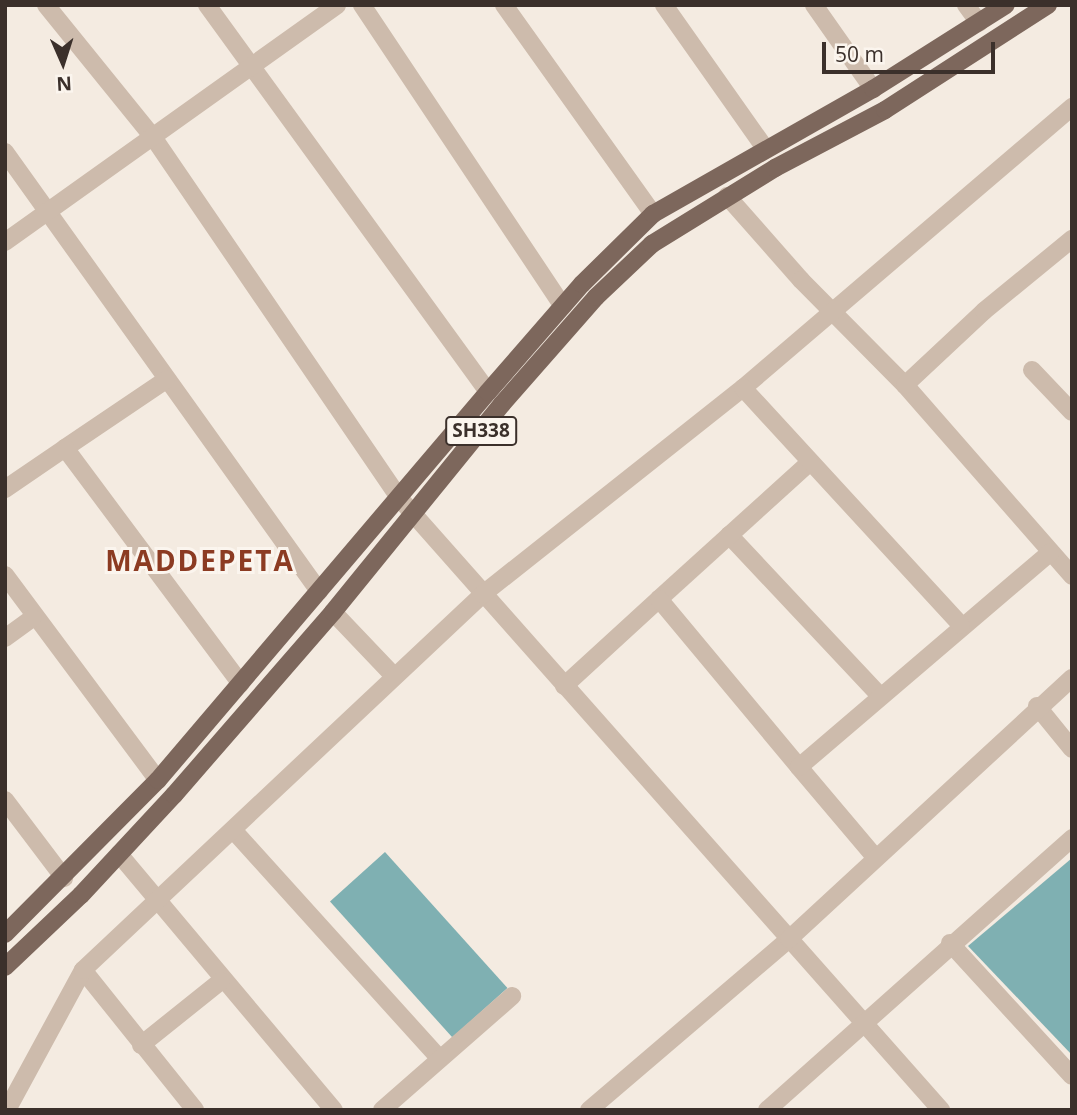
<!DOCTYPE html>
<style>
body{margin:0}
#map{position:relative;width:1077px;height:1115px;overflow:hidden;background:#f4ebe1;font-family:"Open Sans",sans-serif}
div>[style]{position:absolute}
.water>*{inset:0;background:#7fb0b2;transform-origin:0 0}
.minor>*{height:18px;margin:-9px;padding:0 9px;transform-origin:9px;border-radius:9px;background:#cdbbac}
.primary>*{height:18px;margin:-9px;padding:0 9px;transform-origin:9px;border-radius:9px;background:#7d675c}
span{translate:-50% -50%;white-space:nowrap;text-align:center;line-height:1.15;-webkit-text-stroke:6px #fbf5ee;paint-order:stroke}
.shield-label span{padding:2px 5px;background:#fbf5ee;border:2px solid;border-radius:5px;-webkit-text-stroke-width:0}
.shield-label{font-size:19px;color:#3b302b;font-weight:700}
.district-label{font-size:28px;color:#8c3b22;font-weight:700;letter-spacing:2px}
.frame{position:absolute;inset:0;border:7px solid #3b302b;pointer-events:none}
.north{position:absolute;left:28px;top:28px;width:70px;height:70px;-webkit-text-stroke:5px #fbf5ee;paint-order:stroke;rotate:177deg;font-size:19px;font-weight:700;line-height:28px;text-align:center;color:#3b302b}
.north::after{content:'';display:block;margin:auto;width:24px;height:32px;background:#3b302b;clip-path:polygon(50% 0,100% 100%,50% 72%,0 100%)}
.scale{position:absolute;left:822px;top:42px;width:173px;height:32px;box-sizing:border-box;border:4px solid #3b302b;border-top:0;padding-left:9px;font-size:21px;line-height:24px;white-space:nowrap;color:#3b302b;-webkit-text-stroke:5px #fbf5ee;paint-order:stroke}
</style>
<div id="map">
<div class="water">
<div style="left:385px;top:852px;width:183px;height:74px;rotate:48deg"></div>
<div style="clip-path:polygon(1072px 858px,1072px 1055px,968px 946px)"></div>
</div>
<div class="minor">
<div style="left:46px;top:5px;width:170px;rotate:51deg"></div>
<div style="left:153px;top:137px;width:440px;rotate:55.7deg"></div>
<div style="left:401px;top:500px;width:815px;rotate:48.48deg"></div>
<div style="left:207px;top:5px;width:478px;rotate:54deg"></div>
<div style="left:362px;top:5px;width:362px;rotate:56.3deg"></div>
<div style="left:504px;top:5px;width:257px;rotate:54.5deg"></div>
<div style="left:664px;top:5px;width:175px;rotate:54.8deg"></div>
<div style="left:814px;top:5px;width:103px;rotate:54.9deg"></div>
<div style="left:966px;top:5px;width:22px;rotate:54deg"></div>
<div style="left:5px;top:152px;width:540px;rotate:54.43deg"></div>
<div style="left:727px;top:196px;width:112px;rotate:48.6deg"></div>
<div style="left:801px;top:280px;width:148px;rotate:45.3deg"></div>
<div style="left:905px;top:385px;width:254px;rotate:48.8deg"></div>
<div style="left:5px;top:242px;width:408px;rotate:-35.5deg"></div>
<div style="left:1032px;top:370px;width:58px;rotate:46.4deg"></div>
<div style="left:905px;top:385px;width:108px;rotate:-43.1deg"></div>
<div style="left:984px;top:311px;width:114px;rotate:-39.3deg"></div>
<div style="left:743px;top:388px;width:433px;rotate:-40.5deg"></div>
<div style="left:65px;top:448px;width:122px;rotate:-34deg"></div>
<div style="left:5px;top:489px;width:73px;rotate:-34.3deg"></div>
<div style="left:65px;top:448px;width:294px;rotate:53.3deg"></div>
<div style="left:729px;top:535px;width:221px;rotate:46.8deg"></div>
<div style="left:5px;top:575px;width:256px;rotate:53.3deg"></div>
<div style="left:659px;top:599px;width:202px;rotate:-42.2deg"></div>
<div style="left:333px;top:612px;width:87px;rotate:46.4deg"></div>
<div style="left:5px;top:638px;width:34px;rotate:-36deg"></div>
<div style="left:564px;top:686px;width:129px;rotate:-42.5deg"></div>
<div style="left:659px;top:599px;width:219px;rotate:50.2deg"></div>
<div style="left:1037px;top:706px;width:55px;rotate:50.9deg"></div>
<div style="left:5px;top:800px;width:98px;rotate:52.9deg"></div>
<div style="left:234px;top:831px;width:307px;rotate:47.9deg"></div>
<div style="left:119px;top:854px;width:334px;rotate:50deg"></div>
<div style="left:875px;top:857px;width:118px;rotate:-130.2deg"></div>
<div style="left:799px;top:767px;width:331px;rotate:-40.5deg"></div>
<div style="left:950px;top:943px;width:180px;rotate:47.5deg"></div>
<div style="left:83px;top:970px;width:179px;rotate:51.3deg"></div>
<div style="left:141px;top:1045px;width:102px;rotate:-38.7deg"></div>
<div style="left:7px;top:1110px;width:159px;rotate:-61.5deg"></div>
<div style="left:83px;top:970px;width:549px;rotate:-43.23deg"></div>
<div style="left:483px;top:594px;width:332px;rotate:-38.4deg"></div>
<div style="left:743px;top:388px;width:322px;rotate:47.4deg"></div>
<div style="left:382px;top:1110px;width:173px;rotate:-41.2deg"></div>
<div style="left:589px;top:1110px;width:263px;rotate:-40.5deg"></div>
<div style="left:789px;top:939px;width:385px;rotate:-42.7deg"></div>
<div style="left:767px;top:1110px;width:409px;rotate:-41.7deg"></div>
</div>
<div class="primary">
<div style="left:5px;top:934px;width:217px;rotate:-45.2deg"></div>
<div style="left:158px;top:780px;width:509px;rotate:-49.62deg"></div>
<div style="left:488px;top:392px;width:143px;rotate:-49deg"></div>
<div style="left:582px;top:284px;width:100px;rotate:-44.6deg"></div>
<div style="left:653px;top:214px;width:253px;rotate:-29.6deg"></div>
<div style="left:873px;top:89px;width:157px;rotate:-32.3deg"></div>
<div style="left:5px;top:967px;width:105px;rotate:-43.5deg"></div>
<div style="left:81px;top:895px;width:137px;rotate:-47.1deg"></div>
<div style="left:174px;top:795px;width:242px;rotate:-49deg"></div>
<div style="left:333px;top:612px;width:268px;rotate:-50.9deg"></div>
<div style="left:502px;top:404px;width:142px;rotate:-48.7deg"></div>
<div style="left:596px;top:297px;width:77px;rotate:-43.4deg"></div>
<div style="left:652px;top:244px;width:145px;rotate:-31.7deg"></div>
<div style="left:775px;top:168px;width:124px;rotate:-27.8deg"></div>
<div style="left:885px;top:110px;width:194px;rotate:-32.8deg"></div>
</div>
<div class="shield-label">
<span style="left:481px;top:431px">SH338</span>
</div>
<div class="district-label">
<span style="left:200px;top:560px">MADDEPETA</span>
</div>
<div class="frame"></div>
<div class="north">N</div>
<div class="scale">50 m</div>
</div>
